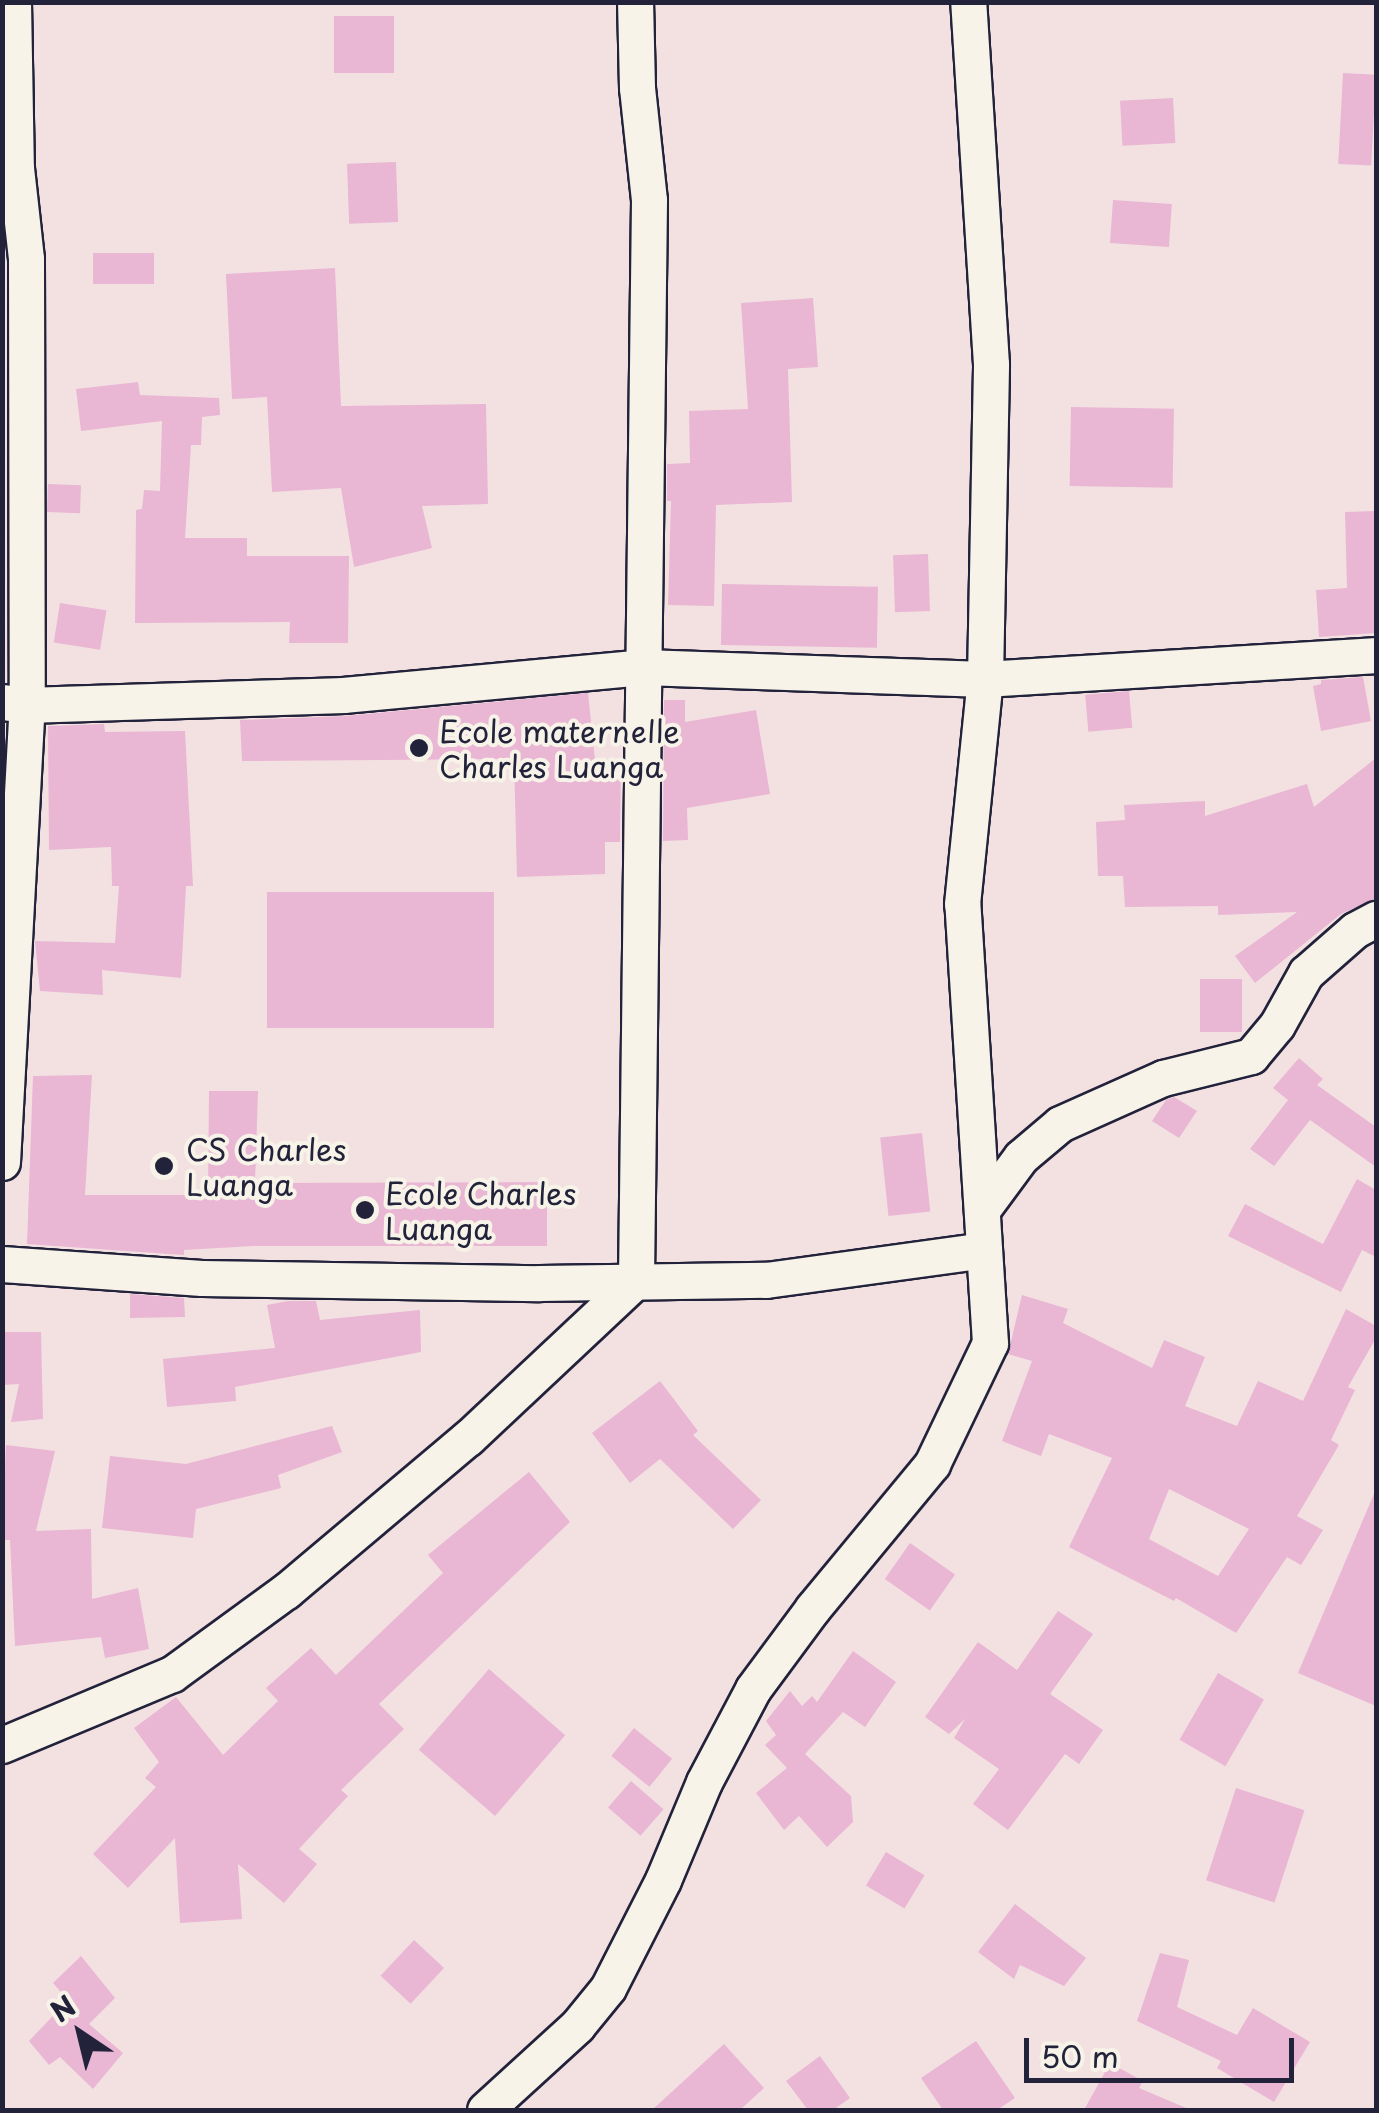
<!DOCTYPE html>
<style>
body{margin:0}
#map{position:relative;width:1379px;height:2113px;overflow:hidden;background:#f3e1e2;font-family:"Playpen Sans",sans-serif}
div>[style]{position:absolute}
.building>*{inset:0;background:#e9b6d3;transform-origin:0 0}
.roads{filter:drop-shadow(2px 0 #22223b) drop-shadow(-2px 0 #22223b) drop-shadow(0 2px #22223b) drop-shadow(0 -2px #22223b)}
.minor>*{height:35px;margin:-17.5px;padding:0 17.5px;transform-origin:17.5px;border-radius:17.5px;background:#f7f3e8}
.dots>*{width:28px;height:28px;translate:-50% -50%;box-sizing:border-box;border:5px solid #f7f3e8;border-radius:50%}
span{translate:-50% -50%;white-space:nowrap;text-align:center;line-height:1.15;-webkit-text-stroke:8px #f7f3e8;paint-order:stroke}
.poi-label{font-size:30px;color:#22223b}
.left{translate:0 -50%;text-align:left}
.frame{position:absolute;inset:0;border:5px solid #22223b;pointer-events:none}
.north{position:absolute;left:30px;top:1983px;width:100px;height:100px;-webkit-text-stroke:8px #f7f3e8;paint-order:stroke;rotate:325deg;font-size:28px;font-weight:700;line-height:40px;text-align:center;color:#22223b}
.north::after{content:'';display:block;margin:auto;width:35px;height:45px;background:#22223b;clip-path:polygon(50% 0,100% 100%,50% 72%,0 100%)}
.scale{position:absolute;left:1024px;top:2038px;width:270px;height:45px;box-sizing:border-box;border:5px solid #22223b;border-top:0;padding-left:12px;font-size:30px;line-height:35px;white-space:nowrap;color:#22223b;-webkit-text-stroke:8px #f7f3e8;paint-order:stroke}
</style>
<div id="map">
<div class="building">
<div style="left:394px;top:16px;width:57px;height:60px;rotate:90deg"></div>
<div style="left:1343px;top:73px;width:33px;height:91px;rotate:3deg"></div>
<div style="left:1173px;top:98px;width:45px;height:53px;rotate:87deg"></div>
<div style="left:396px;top:162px;width:60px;height:49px;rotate:88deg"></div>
<div style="left:1113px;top:200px;width:59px;height:43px;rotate:4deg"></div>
<div style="left:93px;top:253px;width:61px;height:31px"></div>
<div style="clip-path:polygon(335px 268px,341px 406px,486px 404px,488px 504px,422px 506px,432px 548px,354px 567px,341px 488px,272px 492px,267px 397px,232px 399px,226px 274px)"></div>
<div style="clip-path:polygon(813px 298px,818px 367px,788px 369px,792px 502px,716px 505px,714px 606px,668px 605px,671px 501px,667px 501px,667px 464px,690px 463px,689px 411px,748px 409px,741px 303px)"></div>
<div style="clip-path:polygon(138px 382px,140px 395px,219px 398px,220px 415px,202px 417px,201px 445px,191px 445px,185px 538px,247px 538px,247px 556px,349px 556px,348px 643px,289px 643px,290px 622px,135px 623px,136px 510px,142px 509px,144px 490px,160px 491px,162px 421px,81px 431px,76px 389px)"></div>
<div style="left:1071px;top:407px;width:103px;height:79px;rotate:1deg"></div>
<div style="left:48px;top:484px;width:33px;height:28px;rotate:2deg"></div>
<div style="clip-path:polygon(1376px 511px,1376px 633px,1319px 637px,1316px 590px,1347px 588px,1345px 512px)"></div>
<div style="left:928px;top:554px;width:57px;height:35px;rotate:88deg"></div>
<div style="left:722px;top:584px;width:156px;height:61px;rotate:1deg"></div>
<div style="left:60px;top:603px;width:47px;height:40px;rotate:9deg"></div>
<div style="clip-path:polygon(1363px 677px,1371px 721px,1321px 731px,1313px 686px,1321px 684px,1321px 680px)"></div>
<div style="left:1129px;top:691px;width:37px;height:44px;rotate:85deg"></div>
<div style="clip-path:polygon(588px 693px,595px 760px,621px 759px,620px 842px,605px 842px,605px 874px,517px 877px,514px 759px,242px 761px,240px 720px,345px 716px)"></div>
<div style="clip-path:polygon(664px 700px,685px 700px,685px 722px,756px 710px,770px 794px,687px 808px,688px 840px,663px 841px)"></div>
<div style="clip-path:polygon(104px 724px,105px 732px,185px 731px,193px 886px,186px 886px,181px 978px,102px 970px,103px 995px,40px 991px,35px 941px,115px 943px,119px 886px,112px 886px,111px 847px,49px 850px,48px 726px)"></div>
<div style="clip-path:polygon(1376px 758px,1376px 898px,1341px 914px,1255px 983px,1235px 956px,1297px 912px,1218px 915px,1218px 906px,1125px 907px,1123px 876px,1098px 876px,1096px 822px,1125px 820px,1124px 805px,1205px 801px,1205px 816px,1307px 784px,1314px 807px)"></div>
<div style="left:267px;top:892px;width:227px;height:136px"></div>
<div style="left:1200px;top:979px;width:42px;height:53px"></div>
<div style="clip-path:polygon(1299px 1058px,1323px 1079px,1317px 1085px,1376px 1127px,1376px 1167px,1310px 1120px,1274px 1166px,1250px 1149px,1288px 1100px,1273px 1088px)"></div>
<div style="clip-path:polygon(92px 1075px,85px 1195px,208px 1195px,209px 1091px,258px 1091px,255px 1183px,547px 1182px,547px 1246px,253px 1246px,184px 1250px,184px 1255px,27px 1244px,33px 1076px)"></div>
<div style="clip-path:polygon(1174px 1097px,1197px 1111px,1179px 1138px,1152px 1121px,1166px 1100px)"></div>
<div style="left:922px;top:1133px;width:79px;height:42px;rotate:84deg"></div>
<div style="clip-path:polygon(1357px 1179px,1376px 1190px,1376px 1257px,1362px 1250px,1341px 1292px,1228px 1236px,1245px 1204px,1323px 1244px)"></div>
<div style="clip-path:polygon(130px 1294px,184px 1298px,185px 1317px,130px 1318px)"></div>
<div style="clip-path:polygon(evenodd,1022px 1295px,1068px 1309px,1063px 1323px,1152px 1368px,1164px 1340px,1205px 1357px,1185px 1406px,1237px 1426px,1258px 1381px,1303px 1401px,1346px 1309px,1376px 1326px,1376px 1338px,1348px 1387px,1355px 1390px,1331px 1440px,1339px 1445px,1297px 1516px,1323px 1530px,1301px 1565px,1287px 1557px,1236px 1633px,1176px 1598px,1174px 1601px,1069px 1547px,1112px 1458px,1049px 1434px,1041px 1456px,1002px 1441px,1032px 1361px,1008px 1354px,1022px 1295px,1169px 1489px,1249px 1529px,1218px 1576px,1149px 1539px,1169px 1489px)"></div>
<div style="clip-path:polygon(288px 1301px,316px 1301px,320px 1320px,420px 1310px,421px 1352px,235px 1387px,236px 1401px,167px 1407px,163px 1359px,275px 1348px,267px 1305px)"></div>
<div style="clip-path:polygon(2px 1332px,41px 1332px,43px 1419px,11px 1422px,19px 1384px,2px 1385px)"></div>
<div style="clip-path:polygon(660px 1381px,698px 1431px,693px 1435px,761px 1500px,733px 1529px,660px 1459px,630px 1483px,592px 1433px)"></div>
<div style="clip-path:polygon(332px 1426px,342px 1452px,278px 1475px,281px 1488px,196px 1509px,193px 1538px,102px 1528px,110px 1456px,186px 1464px)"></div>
<div style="clip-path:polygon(6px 1445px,55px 1451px,36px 1531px,91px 1529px,92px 1599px,138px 1588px,149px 1649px,105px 1658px,101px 1637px,15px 1646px,10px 1540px,2px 1540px)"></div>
<div style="clip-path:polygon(529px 1472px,570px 1522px,379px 1704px,404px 1729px,341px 1790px,348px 1796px,299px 1849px,317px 1864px,284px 1903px,238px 1864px,242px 1919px,180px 1923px,175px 1838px,128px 1888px,93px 1854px,156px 1787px,145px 1778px,159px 1762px,134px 1728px,176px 1697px,223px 1755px,278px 1701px,266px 1688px,311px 1648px,336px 1675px,443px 1573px,428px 1555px)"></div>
<div style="clip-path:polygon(1376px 1489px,1376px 1706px,1298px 1673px)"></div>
<div style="left:910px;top:1543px;width:55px;height:44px;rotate:35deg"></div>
<div style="clip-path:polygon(1058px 1611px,1093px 1634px,1050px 1694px,1103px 1730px,1079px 1764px,1065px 1754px,1008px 1830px,973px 1804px,999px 1769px,954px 1738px,965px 1719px,949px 1734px,925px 1717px,978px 1642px,1017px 1670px)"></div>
<div style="clip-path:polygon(853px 1651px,896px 1682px,865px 1727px,843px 1712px,805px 1754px,851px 1796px,853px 1822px,827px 1847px,799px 1816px,784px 1830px,756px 1793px,787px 1768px,765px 1745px,776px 1735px,766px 1721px,790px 1691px,802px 1706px,812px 1696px,817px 1702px)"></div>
<div style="left:489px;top:1669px;width:101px;height:107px;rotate:41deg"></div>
<div style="left:1218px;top:1673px;width:53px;height:77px;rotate:30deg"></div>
<div style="left:634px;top:1728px;width:49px;height:36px;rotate:39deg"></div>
<div style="left:631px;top:1781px;width:43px;height:35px;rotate:41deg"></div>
<div style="left:1236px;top:1788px;width:72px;height:97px;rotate:18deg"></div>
<div style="left:886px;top:1852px;width:45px;height:39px;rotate:31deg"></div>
<div style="clip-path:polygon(1015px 1904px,1086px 1958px,1064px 1986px,1020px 1965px,1014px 1979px,978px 1952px)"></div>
<div style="left:414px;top:1940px;width:41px;height:49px;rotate:43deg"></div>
<div style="clip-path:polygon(1160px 1953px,1189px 1960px,1177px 2007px,1237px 2035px,1253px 2008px,1310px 2042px,1274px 2102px,1217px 2068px,1221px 2061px,1137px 2021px)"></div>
<div style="clip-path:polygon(81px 1956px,115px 1998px,89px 2024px,123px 2053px,93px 2089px,60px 2057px,49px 2065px,29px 2041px,68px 2000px,53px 1983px)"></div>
<div style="clip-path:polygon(976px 2041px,1015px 2098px,997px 2110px,943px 2110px,921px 2078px)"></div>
<div style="clip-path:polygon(724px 2044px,764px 2088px,740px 2110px,652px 2110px)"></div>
<div style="clip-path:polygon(820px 2056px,850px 2098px,833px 2110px,808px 2110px,786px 2081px)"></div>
<div style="clip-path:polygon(1110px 2063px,1143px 2081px,1139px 2088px,1191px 2110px,1084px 2110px)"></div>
</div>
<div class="roads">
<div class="minor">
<div style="left:13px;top:2px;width:166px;rotate:89deg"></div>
<div style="left:16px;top:168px;width:92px;rotate:83.7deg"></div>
<div style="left:26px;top:259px;width:446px;rotate:89.9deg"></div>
<div style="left:27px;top:705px;width:316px;rotate:-1.8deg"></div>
<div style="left:343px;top:695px;width:301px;rotate:-5.3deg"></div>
<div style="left:643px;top:667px;width:342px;rotate:2deg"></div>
<div style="left:985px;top:679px;width:392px;rotate:-3.5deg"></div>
<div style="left:2px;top:1162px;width:458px;rotate:-86.9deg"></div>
<div style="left:27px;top:705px;width:24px;rotate:-173deg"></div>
<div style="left:984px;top:1207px;width:62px;rotate:-53.5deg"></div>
<div style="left:1021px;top:1157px;width:51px;rotate:-40.2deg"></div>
<div style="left:1060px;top:1124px;width:113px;rotate:-24.1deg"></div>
<div style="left:1163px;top:1078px;width:91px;rotate:-14deg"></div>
<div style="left:1251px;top:1056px;width:40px;rotate:-50deg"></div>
<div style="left:1277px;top:1025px;width:60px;rotate:-60.9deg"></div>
<div style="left:1306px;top:973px;width:65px;rotate:-41.3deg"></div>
<div style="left:1355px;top:930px;width:24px;rotate:-28deg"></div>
<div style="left:2px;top:1264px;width:200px;rotate:4deg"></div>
<div style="left:202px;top:1278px;width:337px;rotate:0.9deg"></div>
<div style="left:539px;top:1283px;width:227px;rotate:-0.8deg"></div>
<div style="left:766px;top:1280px;width:220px;rotate:-7.8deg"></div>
<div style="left:2px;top:1745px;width:184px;rotate:-22.7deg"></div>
<div style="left:172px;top:1674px;width:141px;rotate:-36.1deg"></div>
<div style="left:286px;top:1591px;width:238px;rotate:-40.1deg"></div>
<div style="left:468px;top:1438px;width:231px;rotate:-43.2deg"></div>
<div style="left:636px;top:1280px;width:1080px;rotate:-89.31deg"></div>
<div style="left:649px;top:200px;width:113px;rotate:-96.1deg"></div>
<div style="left:637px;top:88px;width:86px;rotate:-91.3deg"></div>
<div style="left:485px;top:2110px;width:125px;rotate:-42.4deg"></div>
<div style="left:577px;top:2026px;width:49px;rotate:-50.8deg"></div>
<div style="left:608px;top:1988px;width:121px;rotate:-63deg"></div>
<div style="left:663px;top:1880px;width:106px;rotate:-67.3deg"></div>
<div style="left:704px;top:1782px;width:105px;rotate:-62.2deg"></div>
<div style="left:753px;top:1689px;width:101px;rotate:-53.5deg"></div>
<div style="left:813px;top:1608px;width:187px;rotate:-50.4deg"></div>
<div style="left:932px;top:1464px;width:134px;rotate:-64.4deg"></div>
<div style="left:990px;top:1343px;width:440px;rotate:-93.6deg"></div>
<div style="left:962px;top:904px;width:226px;rotate:-84.2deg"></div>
<div style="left:985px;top:679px;width:315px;rotate:-88.9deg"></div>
<div style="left:991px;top:364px;width:363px;rotate:-93.6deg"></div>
</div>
</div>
<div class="dots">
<div style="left:419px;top:748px;background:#22223b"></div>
<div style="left:164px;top:1166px;background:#22223b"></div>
<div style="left:365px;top:1210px;background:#22223b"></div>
</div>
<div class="poi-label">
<span class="left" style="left:439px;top:748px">Ecole maternelle<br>Charles Luanga</span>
<span class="left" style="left:186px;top:1166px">CS Charles<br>Luanga</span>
<span class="left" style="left:385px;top:1210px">Ecole Charles<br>Luanga</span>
</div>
<div class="frame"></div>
<div class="north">N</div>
<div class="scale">50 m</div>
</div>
